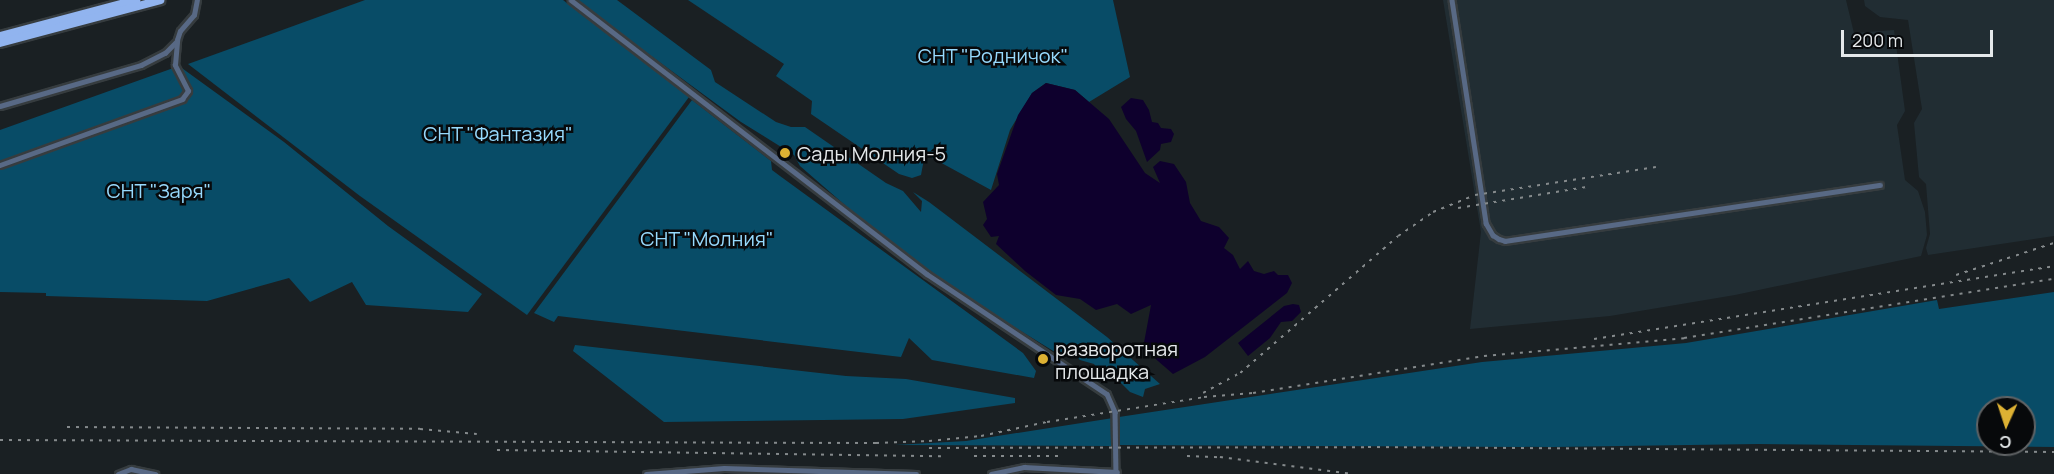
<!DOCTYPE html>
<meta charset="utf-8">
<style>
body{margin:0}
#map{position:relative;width:2054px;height:474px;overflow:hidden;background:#1a2023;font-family:Manrope,sans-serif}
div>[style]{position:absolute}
.built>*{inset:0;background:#212d33}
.green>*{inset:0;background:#084c67}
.water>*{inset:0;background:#0e002d}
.roads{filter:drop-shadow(2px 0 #363c3f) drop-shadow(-2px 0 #363c3f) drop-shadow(0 2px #363c3f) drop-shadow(0 -2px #363c3f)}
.street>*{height:4.5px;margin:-2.25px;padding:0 2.25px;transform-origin:2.25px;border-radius:2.25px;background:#586985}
.primary>*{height:8px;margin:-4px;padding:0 4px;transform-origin:4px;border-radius:4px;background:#91b4ef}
.rail>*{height:1.5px;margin-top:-0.75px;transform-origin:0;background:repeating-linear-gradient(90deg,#858a8c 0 3px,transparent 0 9px)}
.dots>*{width:16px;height:16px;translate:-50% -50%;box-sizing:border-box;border:3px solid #07090b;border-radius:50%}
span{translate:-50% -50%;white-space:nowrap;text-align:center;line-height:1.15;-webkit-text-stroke:5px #07090b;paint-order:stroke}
.park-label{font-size:20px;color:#97dafd}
.poi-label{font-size:20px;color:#e5e9eb}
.left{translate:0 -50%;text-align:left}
.north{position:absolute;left:1976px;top:396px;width:60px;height:60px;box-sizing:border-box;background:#07090b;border:2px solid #606365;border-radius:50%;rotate:183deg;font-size:16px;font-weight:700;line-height:24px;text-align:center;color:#e5e9eb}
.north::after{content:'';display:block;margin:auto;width:21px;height:27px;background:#ddb133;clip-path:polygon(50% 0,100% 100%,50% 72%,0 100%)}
.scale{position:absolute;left:1841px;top:30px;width:152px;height:27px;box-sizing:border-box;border:3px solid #e5e9eb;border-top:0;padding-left:8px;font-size:18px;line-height:21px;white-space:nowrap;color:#e5e9eb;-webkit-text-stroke:4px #07090b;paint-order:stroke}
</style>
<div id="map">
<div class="built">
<div style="clip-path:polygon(1443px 0,1846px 0,1854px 33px,1894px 30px,1905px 111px,1897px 125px,1905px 180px,1918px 191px,1925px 212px,1927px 235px,1921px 256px,1735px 295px,1610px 316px,1470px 329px,1481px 232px)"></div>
<div style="clip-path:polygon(1864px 0,2054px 0,2054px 236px,1928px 255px,1926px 248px,1930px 234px,1926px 184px,1919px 177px,1914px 123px,1922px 109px,1908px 20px,1880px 17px,1865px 6px)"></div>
</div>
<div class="green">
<div style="clip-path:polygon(365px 0,563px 0,689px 97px,527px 315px,360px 196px,188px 64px)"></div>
<div style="clip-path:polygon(575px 0,617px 0,711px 70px,715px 82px,776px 122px,791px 127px,805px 127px,886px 183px,903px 191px,921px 212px,922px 201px,913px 192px,929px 202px,1107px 337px,1160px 384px,1145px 389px,1143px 397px,1130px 392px,1116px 378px,1101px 374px,1094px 364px,1080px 360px,1070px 352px,1063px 357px,967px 298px,869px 226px,800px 166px,794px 155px,741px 122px)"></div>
<div style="clip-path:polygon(688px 0,1113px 0,1130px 77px,1089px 102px,1075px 90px,1046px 83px,1032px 93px,1010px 130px,991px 190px,925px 154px,921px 175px,912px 178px,899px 174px,811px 114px,812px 101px,776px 76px,784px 64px)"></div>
<div style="clip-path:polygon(179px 66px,284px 142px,388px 226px,482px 294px,468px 312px,366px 305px,352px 282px,310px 302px,289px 278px,207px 301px,46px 296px,46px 293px,0 292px,0 130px)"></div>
<div style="clip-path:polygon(692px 100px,771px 161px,772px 170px,780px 176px,1023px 353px,1036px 371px,1034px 378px,932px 360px,909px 338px,901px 357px,558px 316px,554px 322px,534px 313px)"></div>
<div style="clip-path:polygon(evenodd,2054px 292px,2054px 447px,1758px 444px,1552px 447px,1120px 445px,1119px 417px,1482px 362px,1686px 343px,1937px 300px,1939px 309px,2054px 292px,1988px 408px,2024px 408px,2024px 444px,1988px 444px,1988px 408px)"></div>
<div style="clip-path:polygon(575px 345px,846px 376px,906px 379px,1015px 398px,1015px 403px,903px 419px,664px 422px,573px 351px)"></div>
<div style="clip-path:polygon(1113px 418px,1113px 446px,895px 445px,966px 441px)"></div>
</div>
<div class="water">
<div style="clip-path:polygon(1046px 83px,1075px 90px,1109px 119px,1145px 173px,1160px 183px,1153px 167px,1160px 161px,1174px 164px,1186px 182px,1190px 203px,1201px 221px,1219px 227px,1229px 238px,1224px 248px,1233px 255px,1240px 269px,1248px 261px,1254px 271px,1264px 274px,1274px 271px,1278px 275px,1288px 275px,1292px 283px,1287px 293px,1205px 357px,1173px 374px,1143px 348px,1151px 305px,1131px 314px,1117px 304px,1096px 310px,1080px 299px,1056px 295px,1025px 271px,996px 244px,999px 236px,991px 237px,983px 225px,987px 219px,983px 202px,999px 185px,997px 174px,1018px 115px,1032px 93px)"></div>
<div style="clip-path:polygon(1131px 98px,1143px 100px,1149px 110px,1152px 122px,1158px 123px,1161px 128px,1171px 129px,1174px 134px,1171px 142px,1161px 144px,1160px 150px,1147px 162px,1136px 131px,1126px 119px,1121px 107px)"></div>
<div style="clip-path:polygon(1293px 304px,1299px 305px,1301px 312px,1292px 321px,1281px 322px,1270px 338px,1248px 356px,1238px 343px,1284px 306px)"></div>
</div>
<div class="roads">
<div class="street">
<div style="left:571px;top:0;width:449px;rotate:37.6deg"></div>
<div style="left:927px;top:274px;width:216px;rotate:33.7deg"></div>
<div style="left:1107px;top:394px;width:20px;rotate:66deg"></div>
<div style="left:1115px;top:412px;width:62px;rotate:89.1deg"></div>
<div style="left:1452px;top:0;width:226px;rotate:81.3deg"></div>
<div style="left:1486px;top:223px;width:14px;rotate:60deg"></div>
<div style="left:1493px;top:235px;width:7px;rotate:34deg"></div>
<div style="left:1499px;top:239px;width:6px;rotate:18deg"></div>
<div style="left:1505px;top:241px;width:379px;rotate:-8.5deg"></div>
<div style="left:0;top:106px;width:147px;rotate:-16.2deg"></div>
<div style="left:141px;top:65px;width:27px;rotate:-27deg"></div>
<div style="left:165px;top:53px;width:16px;rotate:-45deg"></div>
<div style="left:0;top:165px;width:194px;rotate:-19.9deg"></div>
<div style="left:182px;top:99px;width:10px;rotate:-53deg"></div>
<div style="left:188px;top:91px;width:29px;rotate:-117deg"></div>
<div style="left:175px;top:65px;width:25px;rotate:-85deg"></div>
<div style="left:177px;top:40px;width:9px;rotate:-72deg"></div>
<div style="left:180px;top:31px;width:21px;rotate:-49deg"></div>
<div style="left:194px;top:15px;width:15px;rotate:-79deg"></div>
<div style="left:118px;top:474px;width:14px;rotate:-21deg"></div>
<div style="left:131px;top:469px;width:25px;rotate:12deg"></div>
<div style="left:646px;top:474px;width:78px;rotate:-4.4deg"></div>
<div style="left:724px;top:468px;width:192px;rotate:1.8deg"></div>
<div style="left:991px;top:474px;width:34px;rotate:-12deg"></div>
<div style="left:1024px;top:467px;width:93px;rotate:3.1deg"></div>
</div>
<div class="primary">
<div style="left:0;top:36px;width:141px;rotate:-14.8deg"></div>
<div style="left:0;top:43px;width:166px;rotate:-15deg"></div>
</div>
</div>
<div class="rail">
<div style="left:1458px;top:208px;width:130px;rotate:-9.3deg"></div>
<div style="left:1956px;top:275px;width:103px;rotate:-18.1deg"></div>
<div style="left:1594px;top:339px;width:466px;rotate:-9deg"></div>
<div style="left:1203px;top:393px;width:42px;rotate:-28.4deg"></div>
<div style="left:1240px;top:373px;width:209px;rotate:-40.9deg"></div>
<div style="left:1398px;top:236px;width:42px;rotate:-34.4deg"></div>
<div style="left:1433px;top:212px;width:45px;rotate:-22deg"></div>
<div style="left:1475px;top:195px;width:183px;rotate:-8.8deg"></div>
<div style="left:67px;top:427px;width:353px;rotate:0.3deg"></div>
<div style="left:420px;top:429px;width:57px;rotate:5deg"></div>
<div style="left:0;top:440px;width:876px;rotate:0.2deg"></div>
<div style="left:876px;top:443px;width:53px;rotate:-2.2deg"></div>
<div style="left:929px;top:441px;width:52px;rotate:-5.5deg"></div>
<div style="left:981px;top:436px;width:67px;rotate:-12deg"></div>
<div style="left:1047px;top:422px;width:159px;rotate:-9deg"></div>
<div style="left:1204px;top:397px;width:49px;rotate:-4.7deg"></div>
<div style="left:1253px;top:393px;width:234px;rotate:-9.1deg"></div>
<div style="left:1484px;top:356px;width:201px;rotate:-5.1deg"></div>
<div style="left:1684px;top:338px;width:375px;rotate:-9.1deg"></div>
<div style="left:929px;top:448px;width:439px;rotate:-0.1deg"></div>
<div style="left:1368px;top:447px;width:686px;rotate:0.42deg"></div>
<div style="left:497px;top:450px;width:444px;rotate:0.8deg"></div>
<div style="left:974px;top:456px;width:84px"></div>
<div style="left:1187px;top:456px;width:33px;rotate:2deg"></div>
<div style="left:1220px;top:457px;width:134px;rotate:7.3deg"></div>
</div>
<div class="dots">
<div style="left:785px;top:153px;background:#ddb133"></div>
<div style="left:1043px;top:359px;background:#ddb133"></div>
</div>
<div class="park-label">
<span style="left:993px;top:55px">СНТ "Родничок"</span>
<span style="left:498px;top:133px">СНТ "Фантазия"</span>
<span style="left:159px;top:190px">СНТ "Заря"</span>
<span style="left:707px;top:238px">СНТ "Молния"</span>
</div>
<div class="poi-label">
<span class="left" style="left:797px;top:153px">Сады Молния-5</span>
<span class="left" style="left:1055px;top:360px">разворотная<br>площадка</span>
</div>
<div class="north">С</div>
<div class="scale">200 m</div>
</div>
